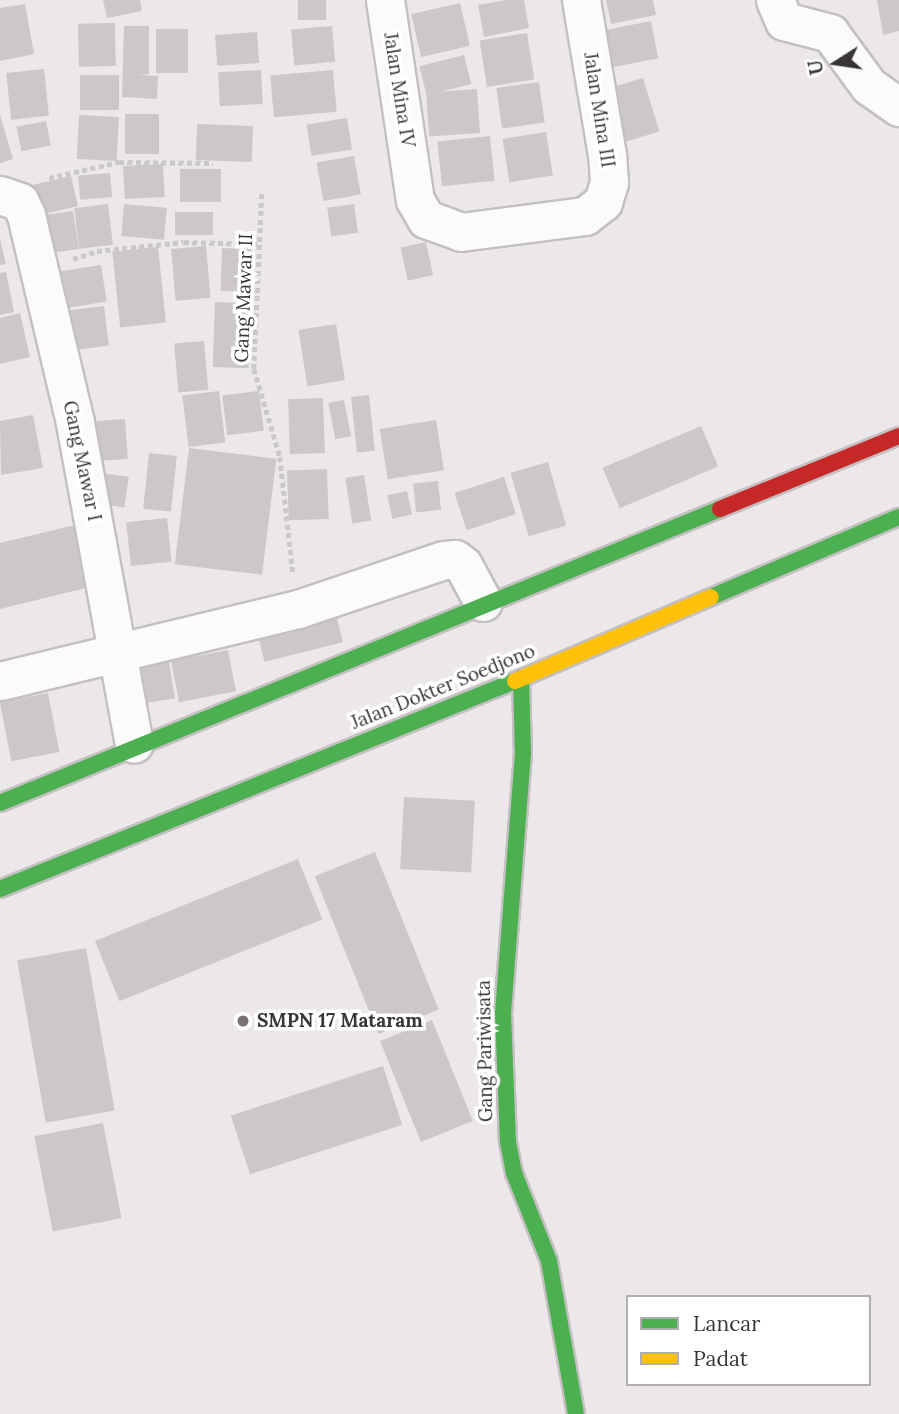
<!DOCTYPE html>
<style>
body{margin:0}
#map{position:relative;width:899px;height:1414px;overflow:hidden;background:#ece7e9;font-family:Lora,serif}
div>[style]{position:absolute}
.building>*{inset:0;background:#ccc8c9;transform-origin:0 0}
.path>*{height:4.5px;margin-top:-2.25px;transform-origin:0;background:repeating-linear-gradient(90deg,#cac9c9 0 5px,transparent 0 8.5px)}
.roads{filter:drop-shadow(2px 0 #c4c0c2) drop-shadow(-2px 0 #c4c0c2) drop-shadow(0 2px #c4c0c2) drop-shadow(0 -2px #c4c0c2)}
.street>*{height:37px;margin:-18.5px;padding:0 18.5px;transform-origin:18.5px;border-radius:18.5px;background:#fcfbfc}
.fast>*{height:16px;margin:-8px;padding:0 8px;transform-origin:8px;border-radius:8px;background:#4caf50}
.slow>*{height:16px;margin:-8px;padding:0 8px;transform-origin:8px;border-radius:8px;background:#ffc107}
.jam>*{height:16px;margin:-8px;padding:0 8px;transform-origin:8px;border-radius:8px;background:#c62828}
.dots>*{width:19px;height:19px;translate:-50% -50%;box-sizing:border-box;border:4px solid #fff;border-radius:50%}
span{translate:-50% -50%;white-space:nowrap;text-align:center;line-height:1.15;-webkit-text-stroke:7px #fff;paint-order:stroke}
.street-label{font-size:19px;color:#393536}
.poi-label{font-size:19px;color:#393536;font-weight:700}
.left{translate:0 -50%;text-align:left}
.legend{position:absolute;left:626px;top:1295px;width:245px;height:91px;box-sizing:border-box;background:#fff;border:2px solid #b0aeaf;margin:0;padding:9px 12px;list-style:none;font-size:21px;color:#393536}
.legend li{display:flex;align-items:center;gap:14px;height:35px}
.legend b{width:35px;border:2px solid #b0aeaf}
.north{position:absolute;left:801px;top:28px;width:70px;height:70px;-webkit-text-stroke:5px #fff;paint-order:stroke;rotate:258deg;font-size:19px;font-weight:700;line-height:28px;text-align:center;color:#393536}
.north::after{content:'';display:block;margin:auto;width:24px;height:32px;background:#393536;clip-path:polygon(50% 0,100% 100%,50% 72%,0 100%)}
</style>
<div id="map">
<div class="building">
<div style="clip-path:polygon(103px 0,140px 0,142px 11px,107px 18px)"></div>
<div style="left:298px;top:0;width:28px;height:20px"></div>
<div style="clip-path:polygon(506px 0,524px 0,529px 28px,484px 37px,478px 5px)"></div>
<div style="clip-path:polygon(606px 0,653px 0,656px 15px,611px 24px)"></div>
<div style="clip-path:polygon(877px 0,899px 0,899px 31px,883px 35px)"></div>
<div style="left:460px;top:3px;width:44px;height:50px;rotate:77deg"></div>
<div style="clip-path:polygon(25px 4px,34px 54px,0 61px,0 8px)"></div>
<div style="left:651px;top:21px;width:38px;height:57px;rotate:79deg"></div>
<div style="left:115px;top:23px;width:43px;height:37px;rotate:89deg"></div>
<div style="clip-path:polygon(124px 26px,149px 26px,149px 74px,138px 75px,158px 76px,157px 99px,122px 97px)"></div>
<div style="left:332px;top:26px;width:36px;height:41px;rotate:85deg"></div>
<div style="left:188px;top:29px;width:44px;height:32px;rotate:90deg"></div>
<div style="left:257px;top:32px;width:31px;height:42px;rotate:86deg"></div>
<div style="left:527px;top:33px;width:47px;height:48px;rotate:81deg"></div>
<div style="left:464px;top:55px;width:30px;height:46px;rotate:76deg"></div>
<div style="left:44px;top:69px;width:47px;height:38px;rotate:84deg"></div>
<div style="left:261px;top:70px;width:34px;height:43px;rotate:87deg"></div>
<div style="left:333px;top:70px;width:42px;height:63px;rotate:85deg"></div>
<div style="left:80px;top:75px;width:39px;height:35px"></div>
<div style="left:643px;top:78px;width:56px;height:41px;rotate:73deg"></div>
<div style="left:539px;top:82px;width:41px;height:43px;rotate:82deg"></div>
<div style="left:477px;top:89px;width:44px;height:51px;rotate:86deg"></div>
<div style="left:159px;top:114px;width:40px;height:34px;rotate:90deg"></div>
<div style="clip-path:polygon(0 115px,13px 159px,0 163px)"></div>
<div style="left:79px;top:115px;width:40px;height:44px;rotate:3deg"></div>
<div style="left:347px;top:118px;width:32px;height:41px;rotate:81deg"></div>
<div style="left:46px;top:121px;width:25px;height:30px;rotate:79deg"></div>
<div style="left:197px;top:124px;width:56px;height:36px;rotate:2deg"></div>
<div style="left:546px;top:132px;width:44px;height:44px;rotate:81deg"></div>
<div style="left:490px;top:136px;width:45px;height:53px;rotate:84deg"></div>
<div style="left:354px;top:156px;width:39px;height:38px;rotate:80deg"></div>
<div style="left:163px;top:164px;width:33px;height:40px;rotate:87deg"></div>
<div style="left:180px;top:169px;width:41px;height:33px"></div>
<div style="left:110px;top:173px;width:24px;height:32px;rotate:85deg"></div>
<div style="clip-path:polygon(71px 176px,78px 206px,36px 216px,73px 211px,79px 249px,36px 255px,24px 187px)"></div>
<div style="left:108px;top:204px;width:41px;height:34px;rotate:83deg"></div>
<div style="left:124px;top:204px;width:43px;height:32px;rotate:5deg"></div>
<div style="left:354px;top:204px;width:29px;height:27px;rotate:82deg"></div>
<div style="left:175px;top:212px;width:38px;height:23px"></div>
<div style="clip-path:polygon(0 239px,6px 264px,0 265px)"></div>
<div style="left:426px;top:242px;width:34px;height:26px;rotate:78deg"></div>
<div style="left:206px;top:246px;width:52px;height:35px;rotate:85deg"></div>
<div style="left:158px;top:247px;width:76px;height:46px;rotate:84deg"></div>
<div style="left:222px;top:248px;width:29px;height:43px;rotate:2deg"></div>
<div style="left:101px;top:265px;width:37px;height:55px;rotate:81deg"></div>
<div style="clip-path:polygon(6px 272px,14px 312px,0 315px,0 273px)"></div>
<div style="left:215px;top:302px;width:36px;height:65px;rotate:2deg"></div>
<div style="left:104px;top:306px;width:40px;height:46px;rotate:83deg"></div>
<div style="clip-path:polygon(20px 313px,30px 357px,0 364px,0 318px)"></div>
<div style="left:336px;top:324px;width:57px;height:38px;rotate:81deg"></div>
<div style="left:204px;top:341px;width:49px;height:30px;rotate:85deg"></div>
<div style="left:219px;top:391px;width:52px;height:37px;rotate:83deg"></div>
<div style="left:259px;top:391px;width:40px;height:37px;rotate:83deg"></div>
<div style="left:369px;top:395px;width:56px;height:18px;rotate:84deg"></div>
<div style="left:323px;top:398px;width:55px;height:35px;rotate:88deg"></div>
<div style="left:344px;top:400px;width:37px;height:16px;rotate:79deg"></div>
<div style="clip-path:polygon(33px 415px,43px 468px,1px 475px,0 421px)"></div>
<div style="left:125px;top:419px;width:40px;height:31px;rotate:86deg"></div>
<div style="left:436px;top:420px;width:51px;height:57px;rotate:81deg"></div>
<div style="left:701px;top:426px;width:44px;height:107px;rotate:67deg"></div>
<div style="left:189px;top:448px;width:88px;height:117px;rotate:7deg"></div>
<div style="left:149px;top:453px;width:28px;height:56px;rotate:6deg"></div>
<div style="left:548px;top:462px;width:66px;height:39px;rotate:74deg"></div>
<div style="left:327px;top:469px;width:50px;height:40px;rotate:88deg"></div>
<div style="left:102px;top:473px;width:27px;height:31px;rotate:8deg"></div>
<div style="left:364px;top:475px;width:46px;height:19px;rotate:81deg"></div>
<div style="left:504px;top:477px;width:39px;height:52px;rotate:72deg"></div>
<div style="left:438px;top:481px;width:29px;height:25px;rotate:84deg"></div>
<div style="left:407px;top:491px;width:24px;height:20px;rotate:78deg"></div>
<div style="left:167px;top:518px;width:44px;height:41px;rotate:84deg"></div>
<div style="clip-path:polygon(75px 525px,90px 587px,0 609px,0 543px)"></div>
<div style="left:336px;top:614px;width:29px;height:81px;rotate:76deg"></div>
<div style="left:228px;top:650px;width:42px;height:58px;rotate:79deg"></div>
<div style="left:168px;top:655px;width:44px;height:41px;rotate:81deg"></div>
<div style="left:48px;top:693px;width:60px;height:49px;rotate:79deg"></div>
<div style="left:404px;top:797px;width:71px;height:72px;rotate:3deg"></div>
<div style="left:375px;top:852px;width:170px;height:65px;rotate:68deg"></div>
<div style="left:298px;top:859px;width:65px;height:219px;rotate:68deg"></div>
<div style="left:86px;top:948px;width:165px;height:70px;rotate:80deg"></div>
<div style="left:432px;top:1020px;width:109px;height:56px;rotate:68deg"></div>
<div style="left:383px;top:1066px;width:62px;height:160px;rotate:72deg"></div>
<div style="left:103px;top:1123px;width:97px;height:70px;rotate:79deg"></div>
</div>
<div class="path">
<div style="left:49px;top:178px;width:72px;rotate:-12.9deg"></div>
<div style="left:119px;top:162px;width:94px;rotate:0.6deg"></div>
<div style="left:262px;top:194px;width:175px;rotate:92.6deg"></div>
<div style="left:254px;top:369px;width:92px;rotate:73.5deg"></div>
<div style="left:280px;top:457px;width:117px;rotate:83.6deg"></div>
<div style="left:73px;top:259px;width:25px;rotate:-18deg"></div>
<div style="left:97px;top:251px;width:87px;rotate:-5.9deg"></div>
<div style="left:184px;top:242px;width:76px;rotate:1.5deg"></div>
</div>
<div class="roads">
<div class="street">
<div style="left:385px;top:0;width:202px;rotate:81.5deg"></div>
<div style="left:415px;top:200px;width:22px;rotate:60deg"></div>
<div style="left:426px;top:219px;width:37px;rotate:20deg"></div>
<div style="left:461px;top:232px;width:125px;rotate:-7.4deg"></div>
<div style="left:585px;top:216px;width:23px;rotate:-38deg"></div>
<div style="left:603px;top:202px;width:21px;rotate:-73deg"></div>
<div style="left:609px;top:182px;width:27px;rotate:-94deg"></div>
<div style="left:607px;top:155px;width:157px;rotate:-99.5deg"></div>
<div style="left:775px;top:0;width:23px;rotate:67deg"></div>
<div style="left:784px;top:21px;width:48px;rotate:14.6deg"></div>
<div style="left:830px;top:33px;width:66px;rotate:53.7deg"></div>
<div style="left:869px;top:86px;width:37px;rotate:35deg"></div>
<div style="left:0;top:195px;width:21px;rotate:19deg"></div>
<div style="left:20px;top:202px;width:14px;rotate:65deg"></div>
<div style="left:26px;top:215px;width:214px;rotate:76.7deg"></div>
<div style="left:75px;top:423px;width:326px;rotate:79.6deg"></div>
<div style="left:0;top:681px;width:307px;rotate:-13.6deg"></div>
<div style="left:298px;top:609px;width:154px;rotate:-18.6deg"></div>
<div style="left:444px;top:560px;width:11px;rotate:-5deg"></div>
<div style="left:455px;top:559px;width:10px;rotate:37deg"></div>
<div style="left:463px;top:565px;width:42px;rotate:61.6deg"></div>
</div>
<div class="fast">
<div style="left:711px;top:597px;width:204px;rotate:-23.1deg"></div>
<div style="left:521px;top:678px;width:75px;rotate:88.5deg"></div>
<div style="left:523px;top:753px;width:261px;rotate:94.4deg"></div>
<div style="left:503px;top:1013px;width:129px;rotate:87.8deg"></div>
<div style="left:508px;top:1142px;width:32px;rotate:79deg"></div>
<div style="left:514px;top:1173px;width:95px;rotate:68.3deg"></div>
<div style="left:549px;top:1261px;width:155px;rotate:80deg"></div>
<div style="left:0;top:803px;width:778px;rotate:-22.21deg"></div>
<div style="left:0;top:889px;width:555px;rotate:-21.99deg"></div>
</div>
<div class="slow">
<div style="left:515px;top:681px;width:213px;rotate:-23.2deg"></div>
</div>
<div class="jam">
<div style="left:720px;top:509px;width:193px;rotate:-22.2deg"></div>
</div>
</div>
<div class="dots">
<div style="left:243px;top:1021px;background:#787375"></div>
</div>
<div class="street-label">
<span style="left:399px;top:90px;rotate:81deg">Jalan Mina IV</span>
<span style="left:599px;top:110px;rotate:81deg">Jalan Mina III</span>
<span style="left:244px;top:298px;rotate:-88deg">Gang Mawar II</span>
<span style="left:82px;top:461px;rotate:78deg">Gang Mawar I</span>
<span style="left:443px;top:687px;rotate:-22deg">Jalan Dokter Soedjono</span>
<span style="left:485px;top:1051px;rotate:-91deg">Gang Pariwisata</span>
</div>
<div class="poi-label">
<span class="left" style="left:257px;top:1021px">SMPN 17 Mataram</span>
</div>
<ul class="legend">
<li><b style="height:9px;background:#4caf50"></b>Lancar</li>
<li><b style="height:9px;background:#ffc107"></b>Padat</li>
</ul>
<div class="north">U</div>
</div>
